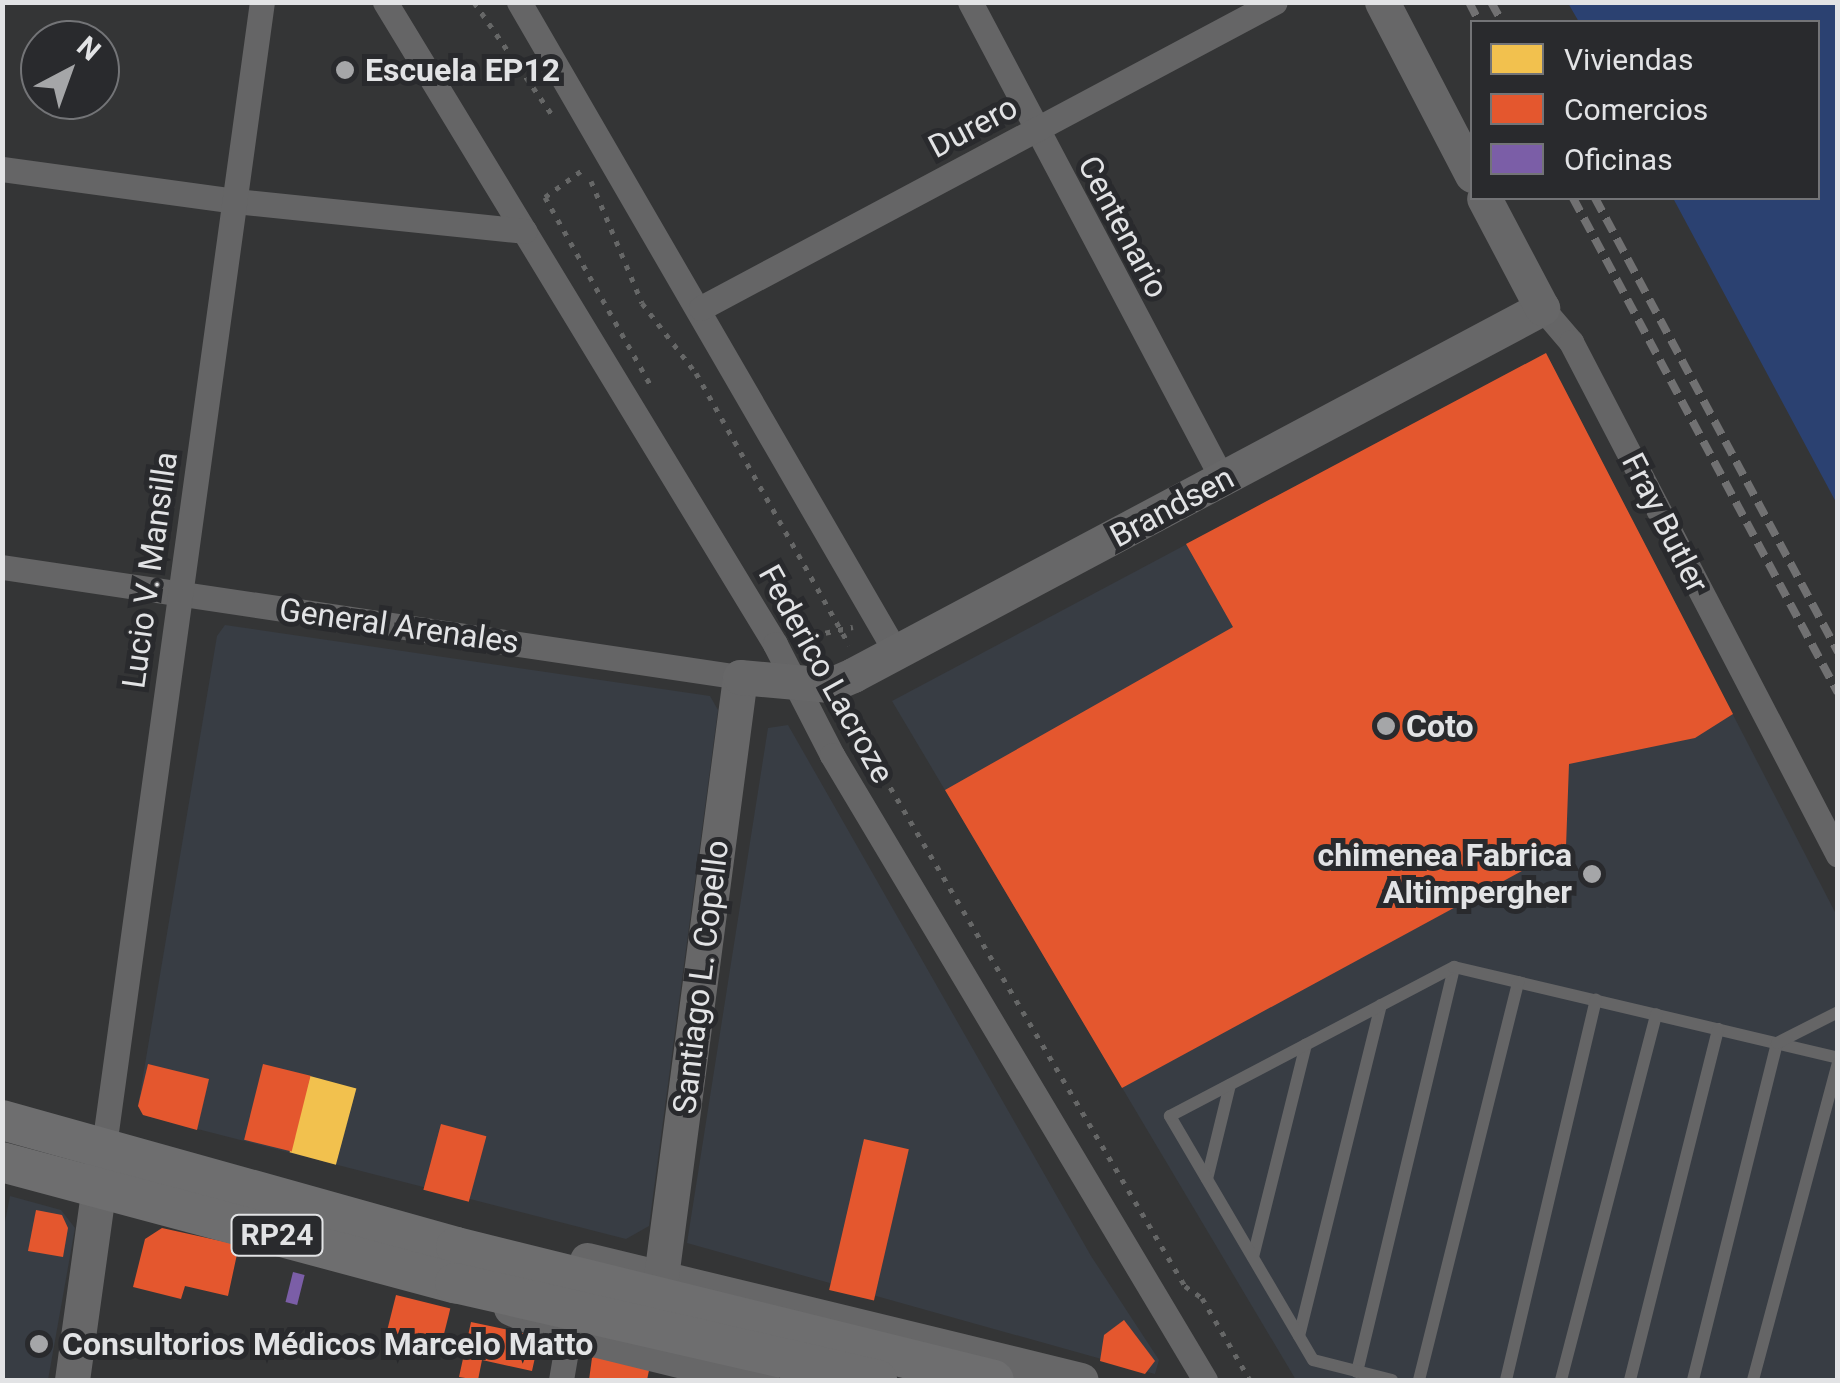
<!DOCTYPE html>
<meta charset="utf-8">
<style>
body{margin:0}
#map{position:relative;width:1840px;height:1383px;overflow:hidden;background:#343536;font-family:Roboto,sans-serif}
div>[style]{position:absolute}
.built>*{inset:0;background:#383d44}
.green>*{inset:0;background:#2b4171}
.homes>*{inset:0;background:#f2c14e;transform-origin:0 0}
.shops>*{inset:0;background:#e4572e;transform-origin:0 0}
.offices>*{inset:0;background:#7b5ea7;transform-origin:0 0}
.path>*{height:5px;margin-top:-2.5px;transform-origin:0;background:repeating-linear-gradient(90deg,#666767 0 5px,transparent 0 13px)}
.lane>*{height:12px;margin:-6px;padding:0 6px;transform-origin:6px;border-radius:6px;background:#656566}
.street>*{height:25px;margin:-12.5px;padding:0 12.5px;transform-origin:12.5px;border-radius:12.5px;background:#656566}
.secondary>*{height:35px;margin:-17.5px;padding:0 17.5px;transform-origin:17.5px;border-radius:17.5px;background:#676768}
.primary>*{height:40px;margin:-20px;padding:0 20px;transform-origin:20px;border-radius:20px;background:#6e6e6f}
.rail>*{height:8px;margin-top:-4px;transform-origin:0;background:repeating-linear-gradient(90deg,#717172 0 15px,transparent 0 23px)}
.dots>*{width:28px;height:28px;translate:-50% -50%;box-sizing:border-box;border:5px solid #292a2d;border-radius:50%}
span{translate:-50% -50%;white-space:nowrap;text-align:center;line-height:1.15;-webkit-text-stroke:10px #292a2d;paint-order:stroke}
.shield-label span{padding:2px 8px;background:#292a2d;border:2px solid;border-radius:8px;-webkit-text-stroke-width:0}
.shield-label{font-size:30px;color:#e2e3e5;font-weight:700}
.poi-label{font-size:32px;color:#e2e3e5;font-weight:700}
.left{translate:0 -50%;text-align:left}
.right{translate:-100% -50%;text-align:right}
.street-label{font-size:32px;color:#e2e3e5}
.frame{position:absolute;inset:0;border:5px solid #e2e3e5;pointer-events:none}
.legend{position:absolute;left:1470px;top:20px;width:350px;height:180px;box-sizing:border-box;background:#292a2d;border:2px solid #737477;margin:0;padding:12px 18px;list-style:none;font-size:30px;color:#e2e3e5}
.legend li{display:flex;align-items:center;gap:20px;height:50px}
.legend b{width:50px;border:2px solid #737477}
.north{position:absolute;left:20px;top:20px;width:100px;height:100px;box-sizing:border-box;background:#292a2d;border:2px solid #737477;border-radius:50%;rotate:41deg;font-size:28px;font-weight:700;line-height:40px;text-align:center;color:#e2e3e5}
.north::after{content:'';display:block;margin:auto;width:35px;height:45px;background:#a5a6a8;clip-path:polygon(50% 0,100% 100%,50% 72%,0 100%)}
</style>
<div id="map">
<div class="built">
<div style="clip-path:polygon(1546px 353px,1837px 916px,1837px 1380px,1296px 1380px,892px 701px)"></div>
<div style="clip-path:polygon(225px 625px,710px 696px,718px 710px,649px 1226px,626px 1239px,143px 1115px,138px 1106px,217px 636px)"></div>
<div style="clip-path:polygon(788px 725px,1091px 1256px,1159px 1360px,1155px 1374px,687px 1243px,768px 728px)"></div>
<div style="clip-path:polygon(10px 1196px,61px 1210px,75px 1228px,48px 1380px,3px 1380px,2px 1237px)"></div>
</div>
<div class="green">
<div style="clip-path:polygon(1568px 3px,1837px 3px,1837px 504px,1673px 198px,1818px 198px,1818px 22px,1579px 22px)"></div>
</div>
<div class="homes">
<div style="left:310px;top:1076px;width:48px;height:79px;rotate:15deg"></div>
</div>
<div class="shops">
<div style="clip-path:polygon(1546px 353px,1733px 714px,1695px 738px,1569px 764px,1566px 847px,1122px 1088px,945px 790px,1233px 627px,1186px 544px)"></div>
<div style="clip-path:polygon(148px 1064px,209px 1079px,197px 1130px,143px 1115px,138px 1106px)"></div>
<div style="left:263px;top:1064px;width:49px;height:78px;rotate:14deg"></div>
<div style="left:441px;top:1124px;width:47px;height:68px;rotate:15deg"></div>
<div style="left:864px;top:1139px;width:46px;height:155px;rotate:13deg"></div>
<div style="clip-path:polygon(36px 1210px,62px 1215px,68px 1228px,63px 1257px,28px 1251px)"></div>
<div style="clip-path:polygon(162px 1228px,239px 1245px,228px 1296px,185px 1286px,181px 1299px,133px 1287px,145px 1239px)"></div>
<div style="left:396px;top:1295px;width:56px;height:39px;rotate:14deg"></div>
<div style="clip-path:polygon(1124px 1320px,1155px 1361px,1145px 1374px,1100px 1361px,1104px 1335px)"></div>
<div style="clip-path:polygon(471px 1322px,532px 1335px,538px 1344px,532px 1371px,482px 1360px,478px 1380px,459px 1377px)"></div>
<div style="clip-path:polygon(611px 1346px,652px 1356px,647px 1380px,589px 1380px,592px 1358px)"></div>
</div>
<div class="offices">
<div style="left:293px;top:1272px;width:12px;height:31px;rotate:14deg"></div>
</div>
<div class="path">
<div style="left:474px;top:2px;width:142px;rotate:55.3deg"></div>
<div style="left:591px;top:181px;width:132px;rotate:67.3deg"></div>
<div style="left:642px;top:303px;width:88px;rotate:52.4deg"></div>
<div style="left:696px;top:373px;width:312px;rotate:60.6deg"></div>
<div style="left:545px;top:197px;width:217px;rotate:60.7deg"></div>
<div style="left:545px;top:197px;width:49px;rotate:-35.9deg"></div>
<div style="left:800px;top:638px;width:54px;rotate:-11.7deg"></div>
<div style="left:844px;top:709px;width:670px;rotate:59.42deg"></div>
<div style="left:1185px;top:1286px;width:21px;rotate:35deg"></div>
<div style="left:1202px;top:1298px;width:95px;rotate:59.7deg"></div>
</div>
<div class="lane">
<div style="left:1207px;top:1179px;width:97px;rotate:-76.3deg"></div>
<div style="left:1253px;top:1257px;width:219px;rotate:-76deg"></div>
<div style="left:1299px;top:1336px;width:341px;rotate:-76.1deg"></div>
<div style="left:1357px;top:1372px;width:416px;rotate:-76.5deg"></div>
<div style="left:1392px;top:1380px;width:81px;rotate:-165.8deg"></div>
<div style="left:1313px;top:1360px;width:283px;rotate:-120.4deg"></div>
<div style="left:1170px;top:1116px;width:321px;rotate:-27.7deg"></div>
<div style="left:1454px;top:967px;width:395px;rotate:13.3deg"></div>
<div style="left:1419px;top:1380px;width:410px;rotate:-76deg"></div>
<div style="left:1506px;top:1380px;width:391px;rotate:-76.7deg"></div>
<div style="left:1561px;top:1380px;width:378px;rotate:-75.4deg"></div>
<div style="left:1630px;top:1380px;width:362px;rotate:-75.9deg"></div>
<div style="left:1693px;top:1380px;width:347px;rotate:-76deg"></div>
<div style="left:1777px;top:1043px;width:68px;rotate:-26.9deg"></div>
<div style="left:1753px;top:1380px;width:328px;rotate:-75deg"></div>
</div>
<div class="street">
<div style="left:385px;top:2px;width:751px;rotate:58.72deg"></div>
<div style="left:775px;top:644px;width:125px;rotate:62.8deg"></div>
<div style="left:832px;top:755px;width:728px;rotate:59.17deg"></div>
<div style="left:519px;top:2px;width:754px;rotate:59.9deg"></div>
<div style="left:970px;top:2px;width:541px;rotate:62.11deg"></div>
<div style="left:2px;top:169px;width:235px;rotate:7.8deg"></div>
<div style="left:235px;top:201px;width:291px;rotate:5.9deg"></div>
<div style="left:701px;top:308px;width:650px;rotate:-28.06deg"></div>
<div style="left:1542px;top:308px;width:45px;rotate:49.5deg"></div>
<div style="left:1571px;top:342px;width:578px;rotate:62.5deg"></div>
<div style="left:2px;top:567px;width:746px;rotate:8.48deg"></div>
<div style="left:104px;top:1146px;width:1155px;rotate:-82.14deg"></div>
<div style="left:561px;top:1380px;width:48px;rotate:-80.3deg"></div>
</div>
<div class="secondary">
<div style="left:1382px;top:2px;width:195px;rotate:62.5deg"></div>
<div style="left:587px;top:1260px;width:508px;rotate:13.65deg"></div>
<div style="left:661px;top:1277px;width:605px;rotate:-82.5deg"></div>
<div style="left:740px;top:677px;width:90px;rotate:5.1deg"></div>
<div style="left:830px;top:685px;width:25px;rotate:-23deg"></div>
<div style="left:853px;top:675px;width:781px;rotate:-28.04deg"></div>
<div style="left:1542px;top:308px;width:124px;rotate:-117.8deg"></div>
<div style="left:511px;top:1308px;width:63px;rotate:23.3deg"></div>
<div style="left:569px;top:1333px;width:198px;rotate:13.8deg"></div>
<div style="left:72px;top:1380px;width:218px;rotate:-82.1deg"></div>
</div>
<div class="primary">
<div style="left:2px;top:1120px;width:471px;rotate:15.6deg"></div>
<div style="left:456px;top:1247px;width:554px;rotate:13.89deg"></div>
<div style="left:2px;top:1162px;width:469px;rotate:15deg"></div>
<div style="left:455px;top:1283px;width:433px;rotate:12.9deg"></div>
</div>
<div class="rail">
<div style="left:1469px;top:2px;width:22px;rotate:63deg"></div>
<div style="left:1491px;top:2px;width:23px;rotate:61deg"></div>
<div style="left:1573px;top:198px;width:561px;rotate:61.84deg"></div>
<div style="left:1595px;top:198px;width:515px;rotate:61.84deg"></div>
</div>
<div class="dots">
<div style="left:345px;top:70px;background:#a5a6a8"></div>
<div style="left:1386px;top:726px;background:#a5a6a8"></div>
<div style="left:1592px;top:874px;background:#a5a6a8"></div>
<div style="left:39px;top:1344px;background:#a5a6a8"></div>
</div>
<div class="shield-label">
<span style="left:277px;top:1235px">RP24</span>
</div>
<div class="poi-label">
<span class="left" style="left:365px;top:70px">Escuela EP12</span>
<span class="left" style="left:1406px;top:726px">Coto</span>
<span class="right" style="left:1572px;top:874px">chimenea Fabrica<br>Altimpergher</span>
<span class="left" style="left:62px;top:1344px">Consultorios Médicos Marcelo Matto</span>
</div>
<div class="street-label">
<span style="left:973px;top:127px;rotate:-28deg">Durero</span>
<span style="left:1123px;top:227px;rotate:62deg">Centenario</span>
<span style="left:1172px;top:507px;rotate:-28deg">Brandsen</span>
<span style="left:1665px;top:523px;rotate:63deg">Fray Butler</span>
<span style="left:150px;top:570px;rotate:-82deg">Lucio V. Mansilla</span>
<span style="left:399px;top:626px;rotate:8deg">General Arenales</span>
<span style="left:826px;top:674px;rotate:61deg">Federico Lacroze</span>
<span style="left:701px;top:977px;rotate:-83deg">Santiago L. Copello</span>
</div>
<div class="frame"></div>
<ul class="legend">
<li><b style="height:28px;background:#f2c14e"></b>Viviendas</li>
<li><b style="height:28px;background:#e4572e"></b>Comercios</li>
<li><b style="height:28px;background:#7b5ea7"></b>Oficinas</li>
</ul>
<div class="north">N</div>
</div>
